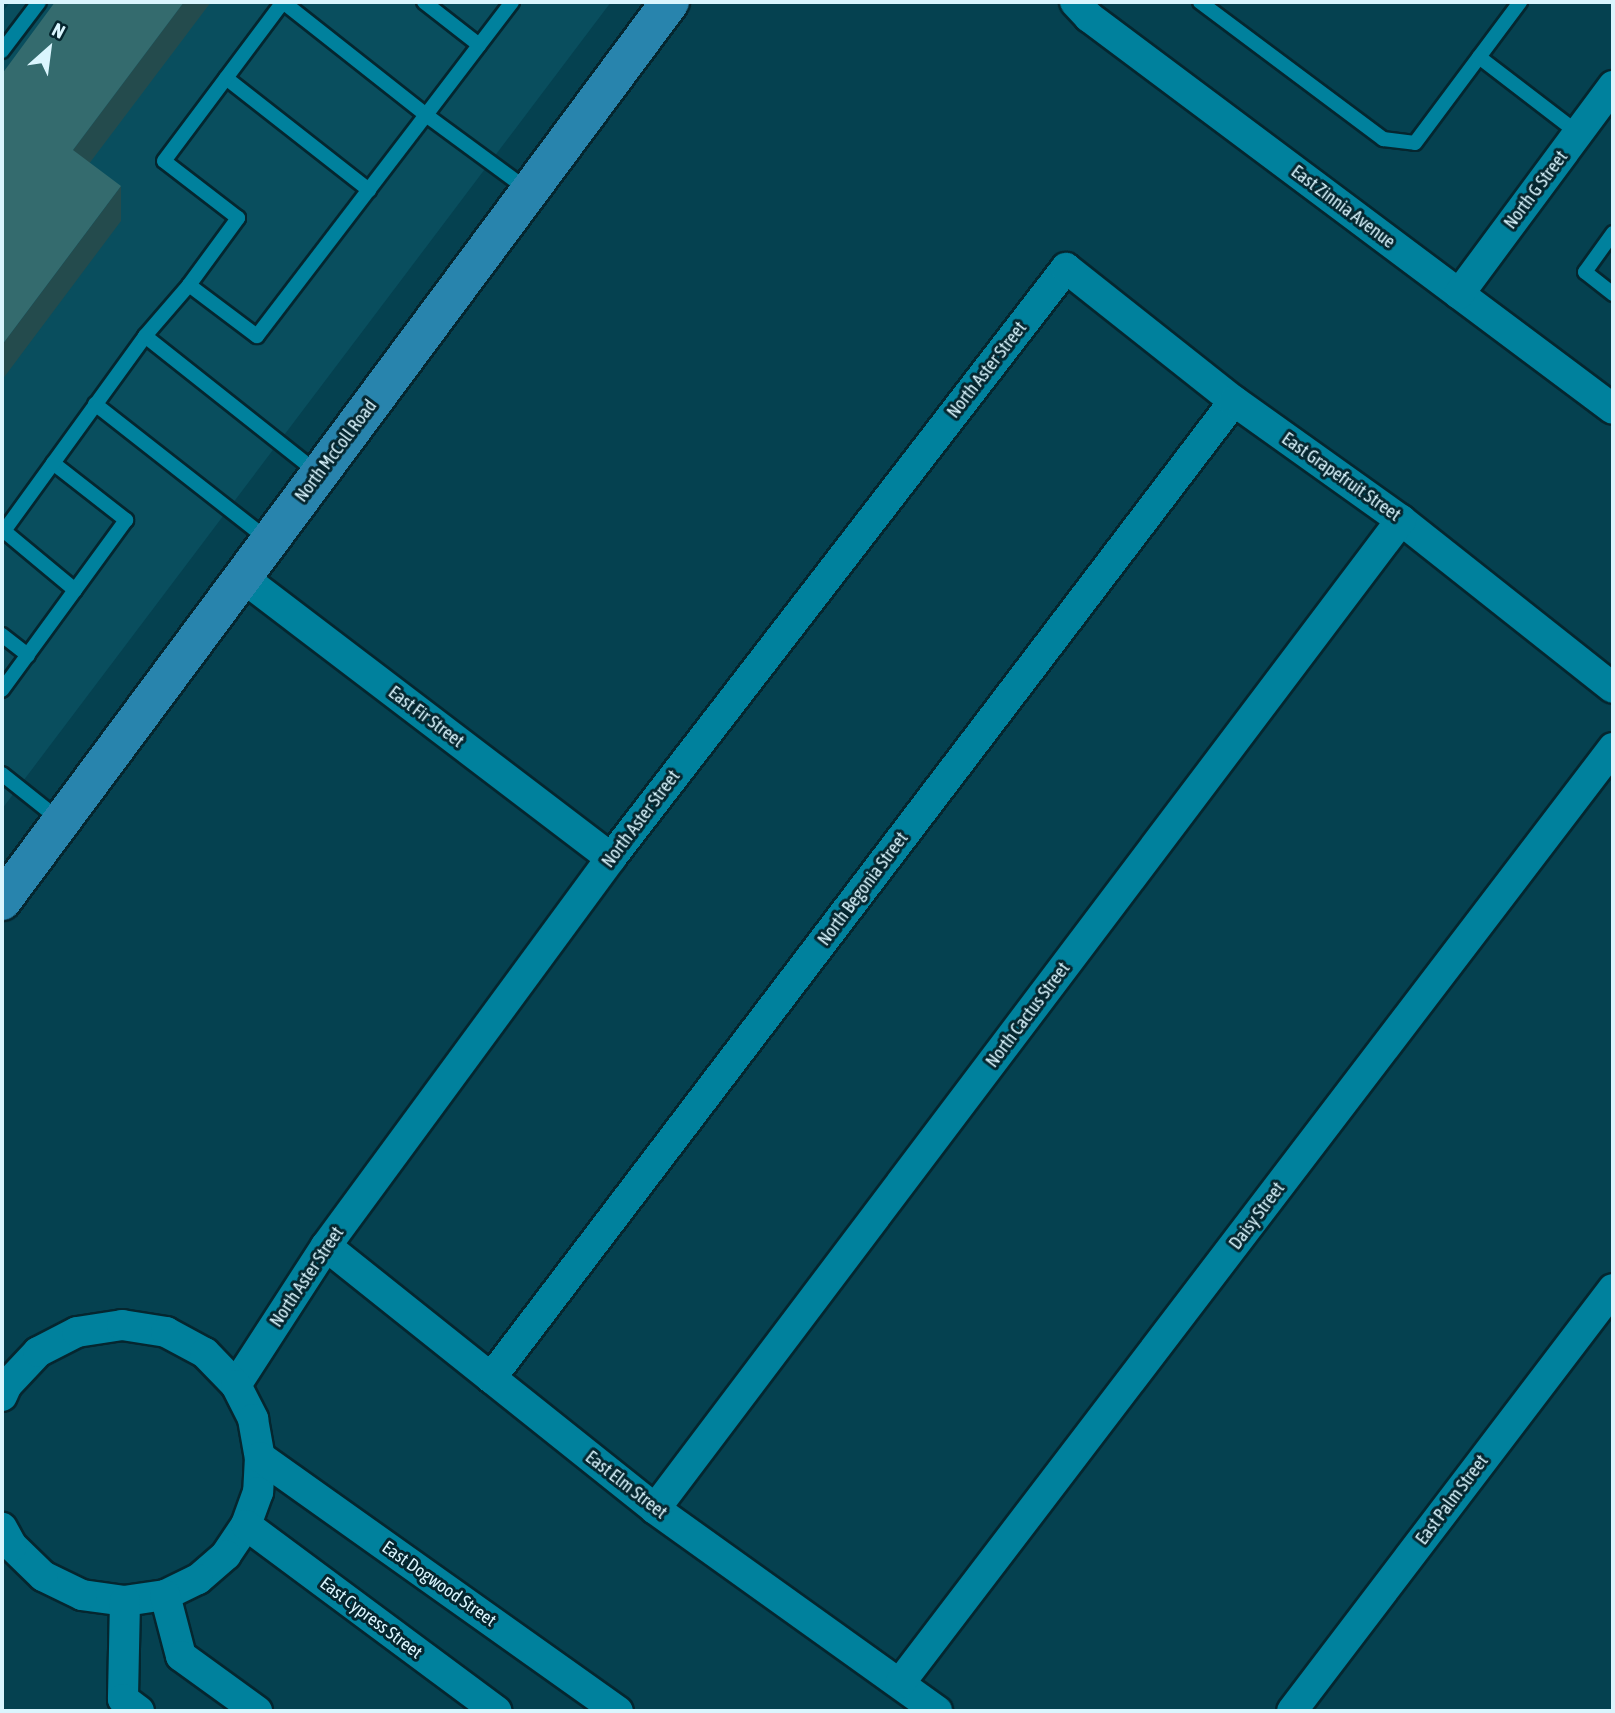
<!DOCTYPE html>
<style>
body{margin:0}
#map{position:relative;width:1615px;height:1713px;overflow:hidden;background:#054150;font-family:"Asap Condensed",sans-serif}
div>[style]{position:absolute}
.built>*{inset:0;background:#094e5e}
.roads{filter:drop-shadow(2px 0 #05262f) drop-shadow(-2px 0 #05262f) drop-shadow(0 2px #05262f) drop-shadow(0 -2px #05262f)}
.service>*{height:14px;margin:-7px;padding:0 7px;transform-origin:7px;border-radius:7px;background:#00819d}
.minor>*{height:30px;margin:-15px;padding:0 15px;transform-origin:15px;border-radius:15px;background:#00819d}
.secondary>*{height:38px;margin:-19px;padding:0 19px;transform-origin:19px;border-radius:19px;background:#2884ad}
.shaded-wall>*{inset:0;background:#244b4d}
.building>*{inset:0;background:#346b6e}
span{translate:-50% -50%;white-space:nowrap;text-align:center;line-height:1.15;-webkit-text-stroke:6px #05262f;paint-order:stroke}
.street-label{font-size:18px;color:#daf5fe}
.frame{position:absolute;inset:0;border:4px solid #daf5fe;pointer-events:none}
.north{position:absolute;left:14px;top:14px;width:70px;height:70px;-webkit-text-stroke:5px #05262f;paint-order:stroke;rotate:28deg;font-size:19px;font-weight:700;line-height:28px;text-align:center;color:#daf5fe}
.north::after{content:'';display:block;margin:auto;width:24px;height:32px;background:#daf5fe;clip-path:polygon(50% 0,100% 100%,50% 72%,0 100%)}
</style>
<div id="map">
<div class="built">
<div style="clip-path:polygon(10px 2px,611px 2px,2px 809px,2px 13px)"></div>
</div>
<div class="roads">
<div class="service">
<div style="left:283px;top:2px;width:182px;rotate:38.3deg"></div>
<div style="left:426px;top:115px;width:142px;rotate:-52.7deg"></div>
<div style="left:424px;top:2px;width:70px;rotate:38deg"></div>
<div style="left:1200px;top:2px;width:229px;rotate:36.8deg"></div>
<div style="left:1383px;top:139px;width:32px;rotate:7deg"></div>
<div style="left:1415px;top:143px;width:176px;rotate:-53.3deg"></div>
<div style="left:2px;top:51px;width:61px;rotate:-52.9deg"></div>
<div style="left:1479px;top:57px;width:125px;rotate:37.5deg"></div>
<div style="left:226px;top:78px;width:182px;rotate:38.1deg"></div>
<div style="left:1613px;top:233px;width:48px;rotate:125.7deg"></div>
<div style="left:1585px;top:272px;width:36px;rotate:38deg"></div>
<div style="left:189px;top:285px;width:83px;rotate:-53.8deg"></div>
<div style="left:238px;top:218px;width:93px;rotate:-142.4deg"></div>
<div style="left:164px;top:161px;width:199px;rotate:-53.2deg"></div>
<div style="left:145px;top:336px;width:221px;rotate:38.4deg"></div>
<div style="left:95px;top:404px;width:219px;rotate:38.1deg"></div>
<div style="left:53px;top:463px;width:93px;rotate:38deg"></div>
<div style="left:126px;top:520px;width:87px;rotate:126.1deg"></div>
<div style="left:2px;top:529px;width:3px;rotate:45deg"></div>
<div style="left:4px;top:531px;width:241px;rotate:-54.1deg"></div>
<div style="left:145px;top:336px;width:67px;rotate:-49.2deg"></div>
<div style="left:189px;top:285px;width:85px;rotate:36.9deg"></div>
<div style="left:257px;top:336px;width:278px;rotate:-52.6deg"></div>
<div style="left:426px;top:115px;width:127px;rotate:36.3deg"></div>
<div style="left:2px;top:635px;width:33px;rotate:38deg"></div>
<div style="left:2px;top:690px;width:124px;rotate:-53.9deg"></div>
<div style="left:75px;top:590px;width:92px;rotate:-140.3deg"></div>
<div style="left:2px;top:774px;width:75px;rotate:38.5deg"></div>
</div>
<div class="minor">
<div style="left:1075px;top:2px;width:21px;rotate:47deg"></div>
<div style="left:1089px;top:17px;width:654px;rotate:36.8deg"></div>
<div style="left:1459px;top:294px;width:259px;rotate:-53.5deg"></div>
<div style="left:242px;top:577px;width:464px;rotate:37.3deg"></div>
<div style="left:326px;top:1246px;width:421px;rotate:38.6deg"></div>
<div style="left:655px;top:1509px;width:347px;rotate:35.6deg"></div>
<div style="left:491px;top:1378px;width:1227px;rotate:-52.75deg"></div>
<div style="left:236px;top:1385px;width:166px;rotate:-57.1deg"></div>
<div style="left:326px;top:1246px;width:481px;rotate:-53.7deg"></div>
<div style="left:611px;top:858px;width:745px;rotate:-52.36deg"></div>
<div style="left:1066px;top:268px;width:214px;rotate:38.4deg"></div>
<div style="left:1234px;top:401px;width:205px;rotate:35.5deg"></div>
<div style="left:1401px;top:520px;width:270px;rotate:38.4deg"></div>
<div style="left:2px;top:1396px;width:12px;rotate:-66deg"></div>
<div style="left:7px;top:1385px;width:45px;rotate:-46.8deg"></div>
<div style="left:38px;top:1352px;width:44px;rotate:-27.1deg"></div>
<div style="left:77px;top:1332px;width:46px;rotate:-8.8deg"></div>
<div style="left:122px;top:1325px;width:45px;rotate:9deg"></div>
<div style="left:166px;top:1332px;width:44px;rotate:28.3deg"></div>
<div style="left:205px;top:1353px;width:45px;rotate:45.9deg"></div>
<div style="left:236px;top:1385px;width:38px;rotate:63deg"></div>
<div style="left:253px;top:1419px;width:39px;rotate:80deg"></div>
<div style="left:260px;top:1457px;width:35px;rotate:93deg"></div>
<div style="left:258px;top:1492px;width:35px;rotate:110deg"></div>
<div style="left:246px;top:1525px;width:36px;rotate:124deg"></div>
<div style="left:226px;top:1555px;width:37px;rotate:139deg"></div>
<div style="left:198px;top:1579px;width:37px;rotate:154deg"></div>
<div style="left:165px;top:1595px;width:40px;rotate:171.5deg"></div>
<div style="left:125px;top:1601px;width:43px;rotate:-172.1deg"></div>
<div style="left:82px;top:1595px;width:43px;rotate:-154deg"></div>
<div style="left:43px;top:1576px;width:43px;rotate:-135.9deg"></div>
<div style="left:12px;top:1546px;width:21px;rotate:-119deg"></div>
<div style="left:260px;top:1457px;width:439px;rotate:35.4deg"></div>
<div style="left:655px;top:1509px;width:1239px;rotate:-52.97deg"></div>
<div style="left:246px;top:1525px;width:312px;rotate:36.6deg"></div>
<div style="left:165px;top:1595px;width:63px;rotate:75.3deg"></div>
<div style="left:181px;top:1656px;width:94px;rotate:35.9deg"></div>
<div style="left:125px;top:1601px;width:98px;rotate:91.2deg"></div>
<div style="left:123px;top:1699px;width:20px;rotate:37deg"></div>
<div style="left:900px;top:1683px;width:1176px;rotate:-52.67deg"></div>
<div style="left:1292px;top:1711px;width:530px;rotate:-52.74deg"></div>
</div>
<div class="secondary">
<div style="left:2px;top:901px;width:1120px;rotate:-53.39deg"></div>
</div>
</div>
<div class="shaded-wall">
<div style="clip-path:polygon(184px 2px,211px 2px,73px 185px,73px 150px)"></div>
<div style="clip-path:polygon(121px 186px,121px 221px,2px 380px,2px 345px)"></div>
</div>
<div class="building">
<div style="clip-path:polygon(55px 2px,184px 2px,73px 150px,121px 186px,2px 345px,2px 74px)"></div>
</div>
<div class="street-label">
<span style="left:1536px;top:190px;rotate:-53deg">North G Street</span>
<span style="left:1343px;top:207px;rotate:37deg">East Zinnia Avenue</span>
<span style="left:987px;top:370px;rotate:-52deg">North Aster Street</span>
<span style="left:336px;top:451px;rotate:-53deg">North McColl Road</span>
<span style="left:1341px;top:477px;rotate:35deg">East Grapefruit Street</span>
<span style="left:426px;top:717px;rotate:37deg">East Fir Street</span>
<span style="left:641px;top:819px;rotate:-53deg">North Aster Street</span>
<span style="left:863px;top:889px;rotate:-53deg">North Begonia Street</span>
<span style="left:1028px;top:1015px;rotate:-53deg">North Cactus Street</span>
<span style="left:1257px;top:1216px;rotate:-53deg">Daisy Street</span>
<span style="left:307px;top:1277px;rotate:-56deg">North Aster Street</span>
<span style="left:626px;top:1485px;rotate:38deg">East Elm Street</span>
<span style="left:1452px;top:1500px;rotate:-53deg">East Palm Street</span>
<span style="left:439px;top:1584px;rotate:35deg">East Dogwood Street</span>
<span style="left:371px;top:1618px;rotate:37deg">East Cypress Street</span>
</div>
<div class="frame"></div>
<div class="north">N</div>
</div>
